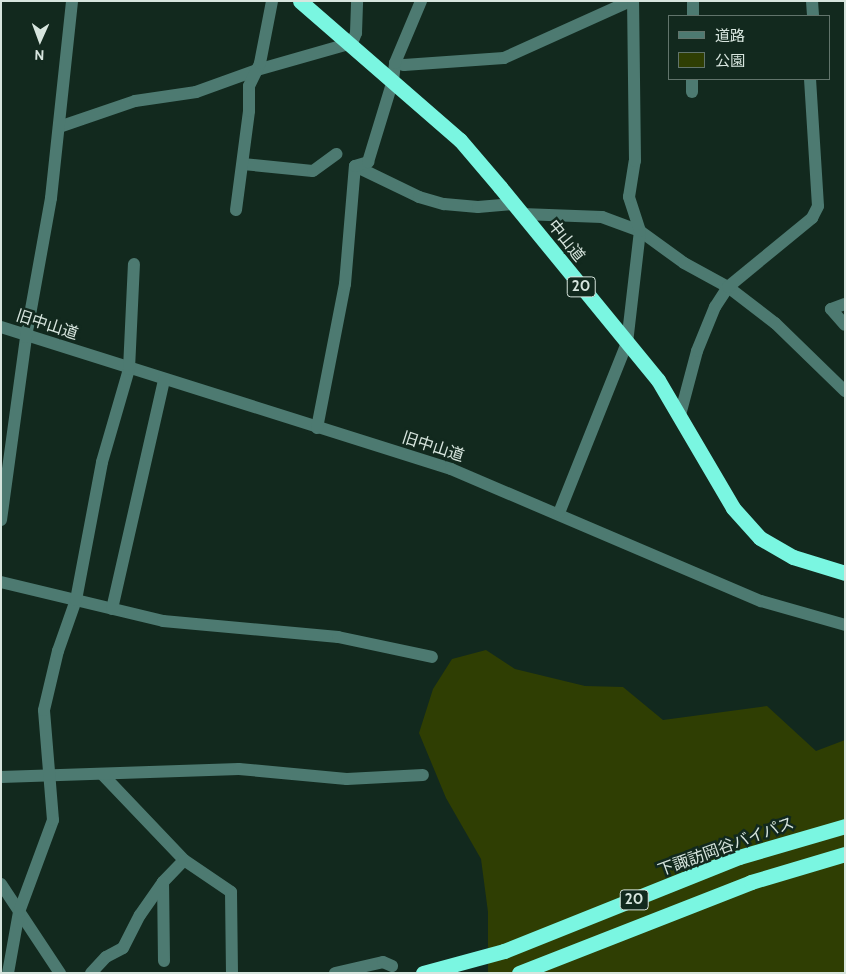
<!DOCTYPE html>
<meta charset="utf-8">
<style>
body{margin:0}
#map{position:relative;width:846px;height:974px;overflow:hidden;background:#12291e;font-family:Cabin,"Noto Sans JP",sans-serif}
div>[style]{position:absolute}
.green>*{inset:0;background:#2f3e03}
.minor>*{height:12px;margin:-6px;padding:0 6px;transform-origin:6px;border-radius:6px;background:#4d7a71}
.highway>*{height:15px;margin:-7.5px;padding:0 7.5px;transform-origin:7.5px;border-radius:7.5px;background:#7af6e1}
span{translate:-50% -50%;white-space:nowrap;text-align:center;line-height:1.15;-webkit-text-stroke:5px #12291e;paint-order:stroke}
.shield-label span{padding:1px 4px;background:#12291e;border:1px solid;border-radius:4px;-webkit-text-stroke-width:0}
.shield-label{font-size:15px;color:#d7e5de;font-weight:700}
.street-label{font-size:16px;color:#d7e5de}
.frame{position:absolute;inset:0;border:2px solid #d7e5de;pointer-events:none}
.legend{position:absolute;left:668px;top:15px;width:162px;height:65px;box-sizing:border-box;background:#12291e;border:1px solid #61746b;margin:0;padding:6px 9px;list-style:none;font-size:15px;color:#d7e5de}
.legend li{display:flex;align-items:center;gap:10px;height:25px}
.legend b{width:25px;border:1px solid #61746b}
.north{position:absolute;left:15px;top:15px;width:50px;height:50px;-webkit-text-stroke:4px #12291e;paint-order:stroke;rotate:182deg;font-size:14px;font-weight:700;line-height:20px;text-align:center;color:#d7e5de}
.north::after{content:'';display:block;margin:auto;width:18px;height:22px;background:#d7e5de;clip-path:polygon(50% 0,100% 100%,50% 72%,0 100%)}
</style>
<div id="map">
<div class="green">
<div style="clip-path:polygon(486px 650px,515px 669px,585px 686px,623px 687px,663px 720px,767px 706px,816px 751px,845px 740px,845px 973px,488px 973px,488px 912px,481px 859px,446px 798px,419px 733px,433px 689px,452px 659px)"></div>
</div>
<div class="minor">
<div style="left:812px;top:1px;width:15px;rotate:86deg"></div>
<div style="left:693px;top:16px;width:15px;rotate:-90deg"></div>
<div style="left:395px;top:63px;width:9px;rotate:13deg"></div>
<div style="left:404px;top:65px;width:100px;rotate:-4deg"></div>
<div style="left:504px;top:58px;width:138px;rotate:-24.3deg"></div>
<div style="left:692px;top:92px;width:13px;rotate:-90deg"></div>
<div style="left:59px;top:127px;width:80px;rotate:-18.9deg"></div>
<div style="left:135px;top:101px;width:62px;rotate:-8.4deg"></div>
<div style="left:196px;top:92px;width:65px;rotate:-19.8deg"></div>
<div style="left:257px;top:70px;width:99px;rotate:-15.9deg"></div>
<div style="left:352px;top:43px;width:11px;rotate:-68deg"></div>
<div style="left:356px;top:33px;width:32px;rotate:-88deg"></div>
<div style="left:243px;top:164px;width:70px;rotate:5.7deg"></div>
<div style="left:313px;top:171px;width:29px;rotate:-36deg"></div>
<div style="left:355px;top:166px;width:71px;rotate:25.8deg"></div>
<div style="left:419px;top:197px;width:26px;rotate:16deg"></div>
<div style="left:444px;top:204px;width:34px;rotate:5deg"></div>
<div style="left:478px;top:207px;width:36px;rotate:-5deg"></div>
<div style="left:236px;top:210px;width:100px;rotate:-82.5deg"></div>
<div style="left:249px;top:111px;width:25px;rotate:-90deg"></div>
<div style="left:249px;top:86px;width:25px;rotate:-64deg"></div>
<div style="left:260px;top:63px;width:63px;rotate:-79deg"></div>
<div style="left:522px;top:214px;width:80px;rotate:2.1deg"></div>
<div style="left:602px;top:217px;width:40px;rotate:20.2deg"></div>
<div style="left:640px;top:231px;width:54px;rotate:36deg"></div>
<div style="left:684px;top:263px;width:50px;rotate:28.6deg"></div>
<div style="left:728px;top:287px;width:59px;rotate:37.5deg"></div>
<div style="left:775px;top:323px;width:98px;rotate:44.2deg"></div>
<div style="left:845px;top:304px;width:15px;rotate:160deg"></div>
<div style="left:831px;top:309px;width:21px;rotate:49deg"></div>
<div style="left:1px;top:327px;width:472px;rotate:17.5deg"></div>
<div style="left:451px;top:469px;width:337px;rotate:23.1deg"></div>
<div style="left:761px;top:601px;width:87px;rotate:15.9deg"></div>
<div style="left:680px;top:415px;width:66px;rotate:-75.1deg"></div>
<div style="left:697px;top:351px;width:48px;rotate:-67.8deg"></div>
<div style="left:715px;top:307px;width:24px;rotate:-57deg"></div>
<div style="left:728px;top:287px;width:109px;rotate:-39.4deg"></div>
<div style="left:812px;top:218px;width:13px;rotate:-63deg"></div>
<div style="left:818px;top:206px;width:127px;rotate:-93.6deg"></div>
<div style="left:317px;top:428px;width:147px;rotate:-79deg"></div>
<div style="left:345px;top:284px;width:118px;rotate:-85.2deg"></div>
<div style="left:355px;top:166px;width:14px;rotate:-17deg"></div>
<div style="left:368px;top:162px;width:86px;rotate:-73deg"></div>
<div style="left:393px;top:80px;width:17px;rotate:-83deg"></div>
<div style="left:395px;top:63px;width:67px;rotate:-67.2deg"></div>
<div style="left:559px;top:513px;width:183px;rotate:-68.2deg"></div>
<div style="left:627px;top:343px;width:113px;rotate:-83.4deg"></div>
<div style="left:640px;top:231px;width:36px;rotate:-108deg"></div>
<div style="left:629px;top:197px;width:36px;rotate:-81deg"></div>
<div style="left:635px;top:161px;width:160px;rotate:-90.7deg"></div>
<div style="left:1px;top:520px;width:185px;rotate:-82.2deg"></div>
<div style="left:26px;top:337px;width:141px;rotate:-79.8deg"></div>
<div style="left:51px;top:198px;width:198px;rotate:-83.9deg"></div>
<div style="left:1px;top:582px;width:167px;rotate:13.5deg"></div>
<div style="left:163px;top:621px;width:176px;rotate:5.2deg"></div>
<div style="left:338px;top:637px;width:96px;rotate:12deg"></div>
<div style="left:112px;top:609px;width:234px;rotate:-77.2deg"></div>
<div style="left:103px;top:775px;width:117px;rotate:46.4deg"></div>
<div style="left:1px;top:777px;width:238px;rotate:-1.9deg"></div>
<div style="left:239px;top:769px;width:108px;rotate:5.3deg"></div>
<div style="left:347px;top:779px;width:76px;rotate:-3deg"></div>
<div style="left:1px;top:884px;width:107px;rotate:56.5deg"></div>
<div style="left:164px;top:961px;width:79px;rotate:-90.7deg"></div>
<div style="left:163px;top:882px;width:30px;rotate:-46deg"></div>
<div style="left:184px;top:860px;width:57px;rotate:34.2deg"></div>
<div style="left:231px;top:892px;width:81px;rotate:89.3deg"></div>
<div style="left:8px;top:973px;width:62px;rotate:-79.8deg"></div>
<div style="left:19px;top:912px;width:98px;rotate:-69.7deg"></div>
<div style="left:53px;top:820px;width:110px;rotate:-94.7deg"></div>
<div style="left:44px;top:710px;width:61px;rotate:-76.7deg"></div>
<div style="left:58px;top:651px;width:54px;rotate:-70.6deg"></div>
<div style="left:76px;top:600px;width:140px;rotate:-79.3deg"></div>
<div style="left:102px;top:462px;width:97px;rotate:-73.8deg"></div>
<div style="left:129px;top:369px;width:105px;rotate:-87.3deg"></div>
<div style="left:91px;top:973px;width:22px;rotate:-47deg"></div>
<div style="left:106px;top:957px;width:19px;rotate:-28deg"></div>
<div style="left:123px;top:948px;width:37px;rotate:-63deg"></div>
<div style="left:140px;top:915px;width:40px;rotate:-55.1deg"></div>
<div style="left:335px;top:973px;width:49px;rotate:-12.9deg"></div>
<div style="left:383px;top:962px;width:10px;rotate:24deg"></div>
</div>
<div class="highway">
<div style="left:300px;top:1px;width:212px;rotate:41deg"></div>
<div style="left:460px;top:140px;width:62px;rotate:49.6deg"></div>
<div style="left:500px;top:187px;width:249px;rotate:50.7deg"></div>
<div style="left:658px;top:380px;width:148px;rotate:59.6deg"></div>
<div style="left:733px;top:508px;width:40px;rotate:48deg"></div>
<div style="left:760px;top:538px;width:38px;rotate:30deg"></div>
<div style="left:793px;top:557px;width:54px;rotate:17.1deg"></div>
<div style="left:423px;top:973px;width:84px;rotate:-15.2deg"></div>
<div style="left:504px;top:951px;width:253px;rotate:-21.8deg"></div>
<div style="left:739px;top:857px;width:110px;rotate:-16.3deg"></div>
<div style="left:519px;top:973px;width:249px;rotate:-21.4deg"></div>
<div style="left:751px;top:882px;width:98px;rotate:-16.6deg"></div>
</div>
<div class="shield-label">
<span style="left:581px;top:287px">20</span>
<span style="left:634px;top:900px">20</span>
</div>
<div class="street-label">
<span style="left:566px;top:241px;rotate:51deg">中山道</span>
<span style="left:47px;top:325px;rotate:18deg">旧中山道</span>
<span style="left:433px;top:447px;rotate:18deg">旧中山道</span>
<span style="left:726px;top:847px;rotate:-20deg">下諏訪岡谷バイパス</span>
</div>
<div class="frame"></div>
<ul class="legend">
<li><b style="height:6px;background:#4d7a71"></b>道路</li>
<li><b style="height:14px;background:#2f3e03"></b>公園</li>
</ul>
<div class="north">N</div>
</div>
